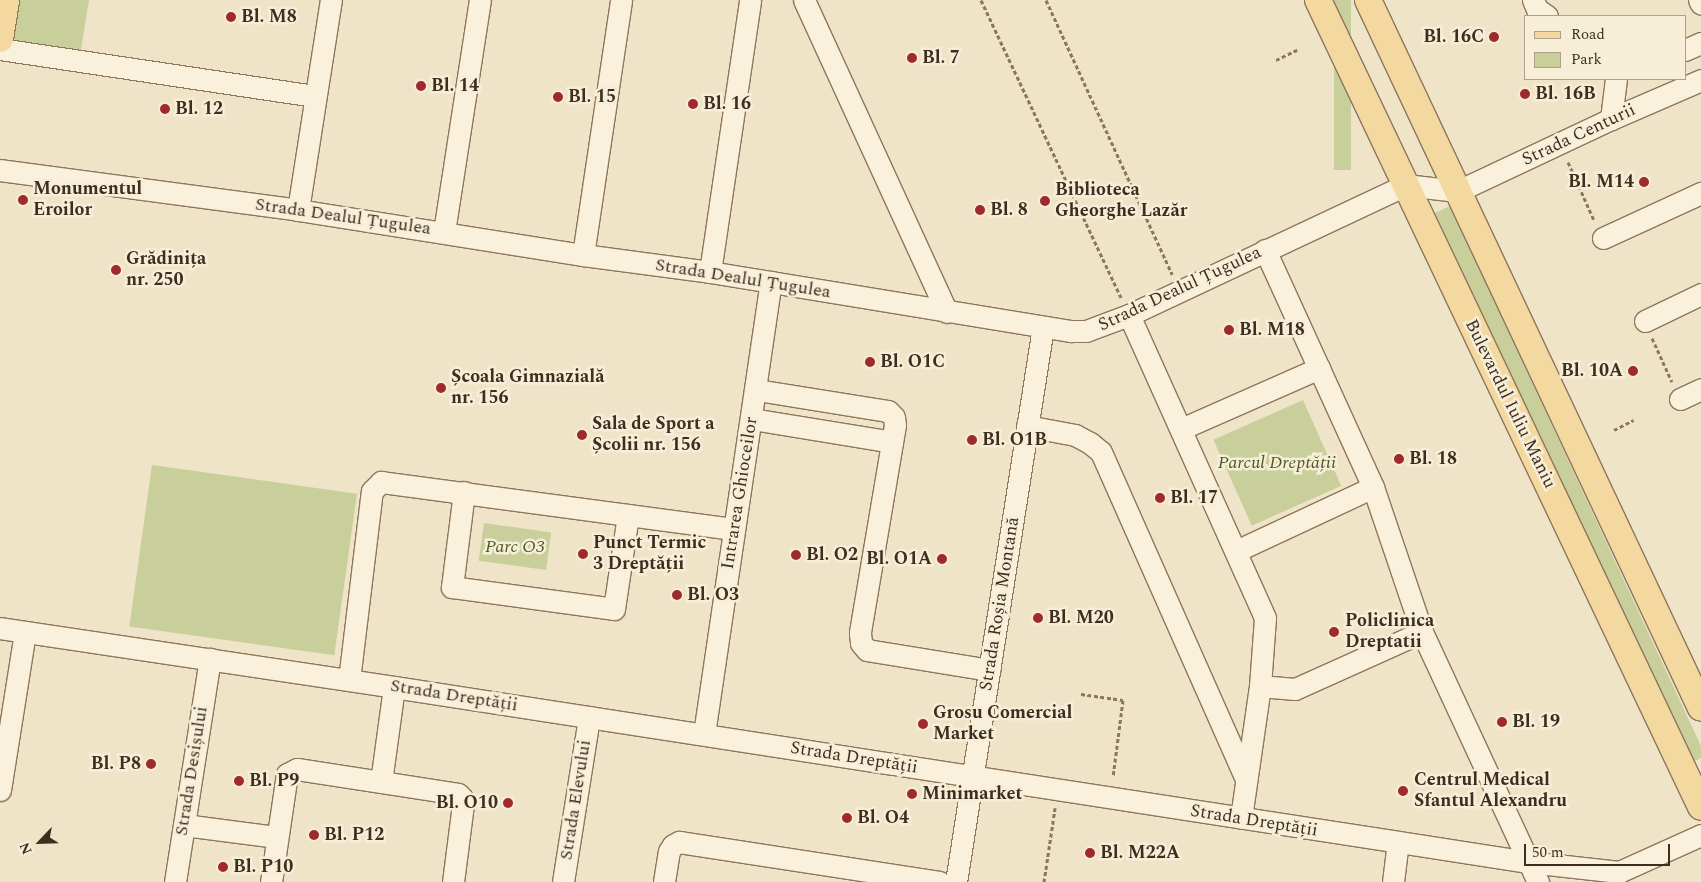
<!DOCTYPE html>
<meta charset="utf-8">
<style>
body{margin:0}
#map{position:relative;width:1701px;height:882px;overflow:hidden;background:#f0e4c8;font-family:Spectral,serif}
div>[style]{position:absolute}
.green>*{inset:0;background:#c9cf9b;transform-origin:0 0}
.path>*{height:3px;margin-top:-1.5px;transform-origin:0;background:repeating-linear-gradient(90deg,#8d765c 0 4px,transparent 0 6.5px)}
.roads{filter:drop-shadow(1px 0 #8d765c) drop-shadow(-1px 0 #8d765c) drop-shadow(0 1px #8d765c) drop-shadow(0 -1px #8d765c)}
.minor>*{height:21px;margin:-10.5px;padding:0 10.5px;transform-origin:10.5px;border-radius:10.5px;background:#faf1dc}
.major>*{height:26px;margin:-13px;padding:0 13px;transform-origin:13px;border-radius:13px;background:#f3d9a0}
.dots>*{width:14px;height:14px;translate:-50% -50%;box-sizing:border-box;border:2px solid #f7eed8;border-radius:50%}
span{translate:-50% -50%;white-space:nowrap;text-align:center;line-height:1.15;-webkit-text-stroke:5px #f7eed8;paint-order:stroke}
.poi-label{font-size:18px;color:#3d2e20;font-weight:700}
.left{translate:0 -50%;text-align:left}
.right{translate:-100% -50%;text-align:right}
.street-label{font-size:18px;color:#3d2e20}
.park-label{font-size:18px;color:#4d5a26;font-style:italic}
.legend{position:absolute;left:1524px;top:15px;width:162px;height:65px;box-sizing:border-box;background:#f7eed8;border:1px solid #ada18e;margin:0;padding:6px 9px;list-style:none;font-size:15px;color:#3d2e20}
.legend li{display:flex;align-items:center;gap:10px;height:25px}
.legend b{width:25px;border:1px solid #ada18e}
.north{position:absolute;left:15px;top:817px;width:50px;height:50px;-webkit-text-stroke:4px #f7eed8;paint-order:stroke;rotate:246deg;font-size:14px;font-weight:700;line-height:20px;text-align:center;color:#3d2e20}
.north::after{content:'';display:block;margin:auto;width:18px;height:22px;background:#3d2e20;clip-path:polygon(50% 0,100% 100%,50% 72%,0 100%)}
.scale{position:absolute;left:1524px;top:844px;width:146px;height:22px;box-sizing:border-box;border:2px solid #3d2e20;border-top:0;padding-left:6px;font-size:15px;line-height:18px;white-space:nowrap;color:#3d2e20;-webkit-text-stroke:4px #f7eed8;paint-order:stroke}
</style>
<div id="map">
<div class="green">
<div style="clip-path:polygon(14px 0,89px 0,81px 50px,8px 39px)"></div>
<div style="left:1334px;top:0;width:17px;height:170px"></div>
<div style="clip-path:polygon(1450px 206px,1701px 746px,1701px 758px,1690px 763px,1435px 213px)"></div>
<div style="left:1303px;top:400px;width:94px;height:98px;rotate:66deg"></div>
<div style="left:152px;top:465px;width:207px;height:163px;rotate:8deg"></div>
<div style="left:484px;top:523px;width:68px;height:38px;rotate:8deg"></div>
</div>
<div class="path">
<div style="left:981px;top:0;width:329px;rotate:64.8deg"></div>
<div style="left:1046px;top:0;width:302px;rotate:65.3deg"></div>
<div style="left:1276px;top:60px;width:25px;rotate:-26deg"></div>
<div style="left:1568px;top:162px;width:64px;rotate:65.9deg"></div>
<div style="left:1652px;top:338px;width:48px;rotate:65.6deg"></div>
<div style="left:1614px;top:430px;width:22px;rotate:-27deg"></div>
<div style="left:1081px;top:694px;width:42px;rotate:8.1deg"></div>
<div style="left:1123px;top:700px;width:78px;rotate:97.4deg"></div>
<div style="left:1044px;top:882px;width:75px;rotate:-81.5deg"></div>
</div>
<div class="roads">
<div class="minor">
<div style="left:804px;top:0;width:343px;rotate:65.4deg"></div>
<div style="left:1533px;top:0;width:10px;rotate:66deg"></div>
<div style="left:1537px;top:9px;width:12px;rotate:35deg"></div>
<div style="left:1699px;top:0;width:4px;rotate:63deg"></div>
<div style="left:0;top:49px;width:319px;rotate:8.5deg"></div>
<div style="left:1685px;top:50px;width:17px;rotate:-24deg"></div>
<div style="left:1611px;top:119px;width:40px;rotate:-82.9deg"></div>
<div style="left:0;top:170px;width:301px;rotate:7.6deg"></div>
<div style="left:298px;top:210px;width:289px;rotate:9deg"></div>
<div style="left:583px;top:255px;width:128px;rotate:7.6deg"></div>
<div style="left:710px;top:272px;width:366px;rotate:9.3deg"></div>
<div style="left:1071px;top:331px;width:15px"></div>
<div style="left:1086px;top:331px;width:46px;rotate:-20.4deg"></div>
<div style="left:1129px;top:315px;width:305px;rotate:-25.2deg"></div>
<div style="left:1405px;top:185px;width:53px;rotate:6.5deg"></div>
<div style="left:1458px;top:191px;width:169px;rotate:-25.2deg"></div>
<div style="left:1611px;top:119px;width:98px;rotate:-23.4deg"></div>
<div style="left:298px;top:210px;width:213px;rotate:-81.1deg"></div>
<div style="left:444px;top:232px;width:235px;rotate:-81.2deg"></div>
<div style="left:1603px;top:238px;width:108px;rotate:-24.7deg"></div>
<div style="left:1265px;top:250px;width:260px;rotate:65.5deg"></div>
<div style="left:1373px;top:487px;width:153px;rotate:71.3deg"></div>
<div style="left:1422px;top:632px;width:276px;rotate:65.1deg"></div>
<div style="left:583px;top:255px;width:258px;rotate:-81.5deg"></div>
<div style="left:710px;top:272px;width:275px;rotate:-81.6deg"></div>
<div style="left:1129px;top:315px;width:332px;rotate:65.8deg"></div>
<div style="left:1265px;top:618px;width:68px;rotate:94.2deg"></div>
<div style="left:1260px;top:686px;width:133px;rotate:98.2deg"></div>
<div style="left:1645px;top:321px;width:62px;rotate:-25.7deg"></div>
<div style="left:757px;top:390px;width:133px;rotate:9.1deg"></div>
<div style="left:888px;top:411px;width:8px;rotate:45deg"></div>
<div style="left:894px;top:417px;width:8px;rotate:83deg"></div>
<div style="left:895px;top:425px;width:211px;rotate:99.6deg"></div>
<div style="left:860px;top:633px;width:10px;rotate:84deg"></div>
<div style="left:861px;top:643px;width:9px;rotate:49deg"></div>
<div style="left:867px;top:650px;width:124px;rotate:9.3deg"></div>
<div style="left:1680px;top:399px;width:23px;rotate:-25deg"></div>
<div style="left:752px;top:419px;width:142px;rotate:9.3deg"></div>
<div style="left:1027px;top:426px;width:49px;rotate:10.6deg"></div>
<div style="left:1075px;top:435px;width:17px;rotate:28deg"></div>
<div style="left:1090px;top:443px;width:14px;rotate:39deg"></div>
<div style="left:1101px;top:452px;width:358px;rotate:66.1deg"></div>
<div style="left:1181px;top:429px;width:151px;rotate:-23.8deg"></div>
<div style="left:464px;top:492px;width:96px;rotate:97.2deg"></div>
<div style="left:452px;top:587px;width:163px;rotate:7.7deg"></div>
<div style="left:614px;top:609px;width:95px;rotate:-81.5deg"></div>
<div style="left:1236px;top:551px;width:151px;rotate:-25deg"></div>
<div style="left:0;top:628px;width:398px;rotate:8.5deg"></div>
<div style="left:394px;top:687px;width:1148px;rotate:8.77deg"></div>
<div style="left:1529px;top:862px;width:91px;rotate:6.3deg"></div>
<div style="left:1619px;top:872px;width:90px;rotate:-24.3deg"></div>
<div style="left:349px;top:680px;width:190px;rotate:-83.1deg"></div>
<div style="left:372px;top:491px;width:13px;rotate:-45deg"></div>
<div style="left:381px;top:482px;width:356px;rotate:7.6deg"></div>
<div style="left:1260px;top:686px;width:35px;rotate:5deg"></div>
<div style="left:1295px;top:689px;width:139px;rotate:-24.2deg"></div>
<div style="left:704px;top:734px;width:457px;rotate:-81.6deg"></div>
<div style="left:381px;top:782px;width:96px;rotate:-82.2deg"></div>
<div style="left:0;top:790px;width:160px;rotate:-81deg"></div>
<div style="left:184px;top:825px;width:94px;rotate:7.4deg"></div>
<div style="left:175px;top:882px;width:226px;rotate:-81.1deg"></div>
<div style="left:271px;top:882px;width:109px;rotate:-81.6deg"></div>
<div style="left:287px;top:774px;width:11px;rotate:-27deg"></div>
<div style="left:297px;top:769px;width:163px;rotate:8.8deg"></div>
<div style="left:458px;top:794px;width:6px;rotate:45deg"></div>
<div style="left:462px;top:798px;width:6px;rotate:81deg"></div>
<div style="left:463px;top:804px;width:79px;rotate:97.3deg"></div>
<div style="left:563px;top:882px;width:167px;rotate:-81deg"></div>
<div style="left:664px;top:882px;width:31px;rotate:-81deg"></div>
<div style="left:669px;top:851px;width:7px;rotate:-56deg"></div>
<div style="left:673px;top:845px;width:7px;rotate:-27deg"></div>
<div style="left:679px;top:842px;width:263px;rotate:8.7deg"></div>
<div style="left:956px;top:882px;width:562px;rotate:-81.09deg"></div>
<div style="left:1393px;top:882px;width:39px;rotate:-83deg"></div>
</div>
<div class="major">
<div style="left:1318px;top:0;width:893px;rotate:64.61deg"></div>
<div style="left:1368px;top:0;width:782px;rotate:64.81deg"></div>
<div style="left:0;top:39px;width:39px;rotate:-81deg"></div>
</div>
</div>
<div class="dots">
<div style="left:231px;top:17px;background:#9e2a2b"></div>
<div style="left:1494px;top:37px;background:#9e2a2b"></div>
<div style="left:912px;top:58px;background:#9e2a2b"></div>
<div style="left:421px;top:86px;background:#9e2a2b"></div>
<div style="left:1525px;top:94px;background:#9e2a2b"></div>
<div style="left:558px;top:97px;background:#9e2a2b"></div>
<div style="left:693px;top:104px;background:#9e2a2b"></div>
<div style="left:165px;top:109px;background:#9e2a2b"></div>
<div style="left:1644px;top:182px;background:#9e2a2b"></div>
<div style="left:23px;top:200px;background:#9e2a2b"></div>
<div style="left:1045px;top:201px;background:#9e2a2b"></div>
<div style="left:980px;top:210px;background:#9e2a2b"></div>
<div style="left:116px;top:270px;background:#9e2a2b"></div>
<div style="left:1229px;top:330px;background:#9e2a2b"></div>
<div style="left:870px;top:362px;background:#9e2a2b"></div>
<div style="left:1633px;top:371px;background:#9e2a2b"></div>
<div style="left:441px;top:388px;background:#9e2a2b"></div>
<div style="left:582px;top:435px;background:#9e2a2b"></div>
<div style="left:972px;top:440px;background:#9e2a2b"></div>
<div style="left:1399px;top:459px;background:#9e2a2b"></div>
<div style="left:1160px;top:498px;background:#9e2a2b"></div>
<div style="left:583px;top:554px;background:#9e2a2b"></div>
<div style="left:796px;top:555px;background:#9e2a2b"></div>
<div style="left:942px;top:559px;background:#9e2a2b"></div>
<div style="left:677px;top:595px;background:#9e2a2b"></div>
<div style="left:1038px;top:618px;background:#9e2a2b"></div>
<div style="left:1334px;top:632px;background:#9e2a2b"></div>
<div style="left:1502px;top:722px;background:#9e2a2b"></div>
<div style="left:923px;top:724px;background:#9e2a2b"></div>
<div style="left:151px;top:764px;background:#9e2a2b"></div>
<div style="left:239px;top:781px;background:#9e2a2b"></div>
<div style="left:1403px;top:791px;background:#9e2a2b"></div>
<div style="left:912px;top:794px;background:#9e2a2b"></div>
<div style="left:508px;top:803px;background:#9e2a2b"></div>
<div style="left:847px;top:818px;background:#9e2a2b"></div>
<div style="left:314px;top:835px;background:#9e2a2b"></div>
<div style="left:1090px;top:853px;background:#9e2a2b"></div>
<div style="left:223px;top:867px;background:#9e2a2b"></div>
</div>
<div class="poi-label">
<span class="left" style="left:241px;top:17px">Bl. M8</span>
<span class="right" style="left:1484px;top:37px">Bl. 16C</span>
<span class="left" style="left:922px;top:58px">Bl. 7</span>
<span class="left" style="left:431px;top:86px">Bl. 14</span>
<span class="left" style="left:1535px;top:94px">Bl. 16B</span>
<span class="left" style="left:568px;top:97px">Bl. 15</span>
<span class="left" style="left:703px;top:104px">Bl. 16</span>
<span class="left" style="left:175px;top:109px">Bl. 12</span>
<span class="right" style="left:1634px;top:182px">Bl. M14</span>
<span class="left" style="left:33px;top:200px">Monumentul<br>Eroilor</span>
<span class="left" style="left:1055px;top:201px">Biblioteca<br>Gheorghe Lazăr</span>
<span class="left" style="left:990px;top:210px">Bl. 8</span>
<span class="left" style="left:126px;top:270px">Grădinița<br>nr. 250</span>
<span class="left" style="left:1239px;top:330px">Bl. M18</span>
<span class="left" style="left:880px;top:362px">Bl. O1C</span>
<span class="right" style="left:1623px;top:371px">Bl. 10A</span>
<span class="left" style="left:451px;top:388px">Școala Gimnazială<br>nr. 156</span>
<span class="left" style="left:592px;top:435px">Sala de Sport a<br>Școlii nr. 156</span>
<span class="left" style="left:982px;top:440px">Bl. O1B</span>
<span class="left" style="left:1409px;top:459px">Bl. 18</span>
<span class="left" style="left:1170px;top:498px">Bl. 17</span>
<span class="left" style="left:593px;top:554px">Punct Termic<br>3 Dreptății</span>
<span class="left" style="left:806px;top:555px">Bl. O2</span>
<span class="right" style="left:932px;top:559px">Bl. O1A</span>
<span class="left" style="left:687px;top:595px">Bl. O3</span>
<span class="left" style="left:1048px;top:618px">Bl. M20</span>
<span class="left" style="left:1345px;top:632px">Policlinica<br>Dreptatii</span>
<span class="left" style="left:933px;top:724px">Grosu Comercial<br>Market</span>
<span class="left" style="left:1512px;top:722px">Bl. 19</span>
<span class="right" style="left:141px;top:764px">Bl. P8</span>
<span class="left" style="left:249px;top:781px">Bl. P9</span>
<span class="left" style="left:1414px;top:791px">Centrul Medical<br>Sfantul Alexandru</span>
<span class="left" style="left:922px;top:794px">Minimarket</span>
<span class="right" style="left:498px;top:803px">Bl. O10</span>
<span class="left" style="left:857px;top:818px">Bl. O4</span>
<span class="left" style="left:324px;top:835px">Bl. P12</span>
<span class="left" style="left:1100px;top:853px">Bl. M22A</span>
<span class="left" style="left:233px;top:867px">Bl. P10</span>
</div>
<div class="street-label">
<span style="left:1579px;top:135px;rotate:-25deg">Strada Centurii</span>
<span style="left:343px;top:217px;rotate:8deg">Strada Dealul Țugulea</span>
<span style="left:743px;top:279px;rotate:9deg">Strada Dealul Țugulea</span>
<span style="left:1180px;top:289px;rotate:-25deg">Strada Dealul Țugulea</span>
<span style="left:1510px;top:404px;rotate:64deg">Bulevardul Iuliu Maniu</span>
<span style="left:740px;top:493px;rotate:-81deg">Intrarea Ghioceilor</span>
<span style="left:1000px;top:604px;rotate:-81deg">Strada Roșia Montană</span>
<span style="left:454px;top:696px;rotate:9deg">Strada Dreptății</span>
<span style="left:854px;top:758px;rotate:9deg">Strada Dreptății</span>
<span style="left:192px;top:771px;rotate:-81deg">Strada Desișului</span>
<span style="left:576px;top:800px;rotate:-81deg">Strada Elevului</span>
<span style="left:1254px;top:821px;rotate:9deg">Strada Dreptății</span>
</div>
<div class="park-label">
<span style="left:1277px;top:463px">Parcul Dreptății</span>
<span style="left:515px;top:547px">Parc O3</span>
</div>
<ul class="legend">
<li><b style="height:6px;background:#f3d9a0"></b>Road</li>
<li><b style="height:14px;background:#c9cf9b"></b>Park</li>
</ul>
<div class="north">N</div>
<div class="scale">50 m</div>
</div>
